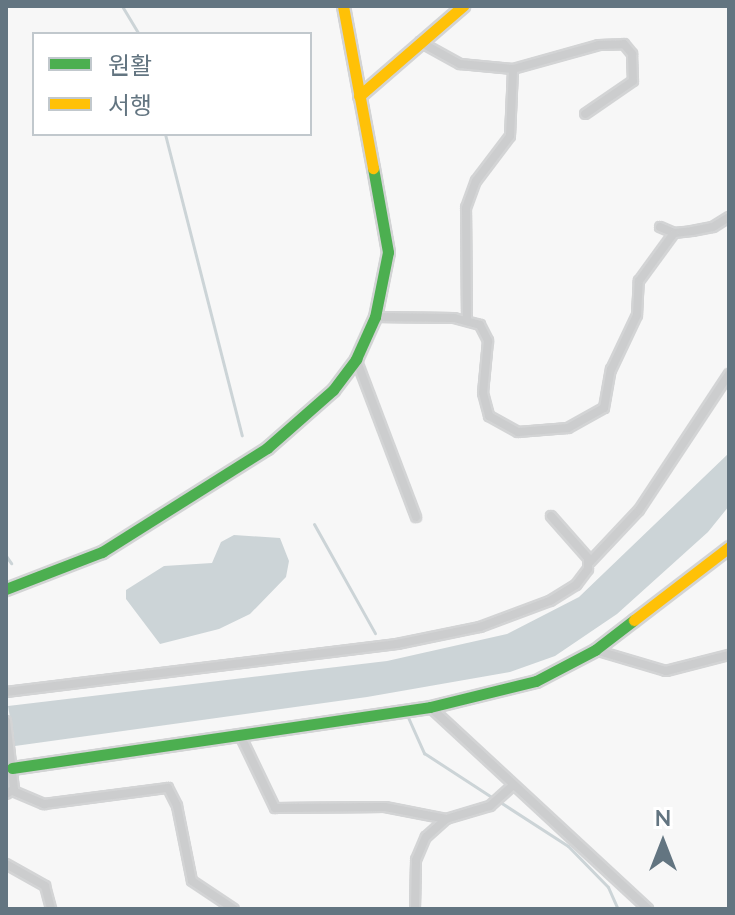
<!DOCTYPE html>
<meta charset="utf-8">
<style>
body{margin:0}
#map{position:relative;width:735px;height:915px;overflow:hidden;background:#f7f7f7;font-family:"Nunito Sans","Noto Sans KR",sans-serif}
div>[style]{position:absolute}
.water>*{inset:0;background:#ccd4d7}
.stream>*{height:3px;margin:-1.5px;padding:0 1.5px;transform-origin:1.5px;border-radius:1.5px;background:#ccd4d7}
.roads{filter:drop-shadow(2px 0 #d3d4d5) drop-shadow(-2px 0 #d3d4d5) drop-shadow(0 2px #d3d4d5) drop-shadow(0 -2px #d3d4d5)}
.street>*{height:8px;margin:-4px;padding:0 4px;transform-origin:4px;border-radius:4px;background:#cccdce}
.fast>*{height:11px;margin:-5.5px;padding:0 5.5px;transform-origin:5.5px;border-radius:5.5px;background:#4caf50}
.slow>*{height:11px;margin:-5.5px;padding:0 5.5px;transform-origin:5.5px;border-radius:5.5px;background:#ffc107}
span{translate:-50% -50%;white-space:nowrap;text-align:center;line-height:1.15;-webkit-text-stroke:8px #fff;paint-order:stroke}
.frame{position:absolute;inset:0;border:8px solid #637581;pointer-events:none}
.legend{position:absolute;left:32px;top:32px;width:280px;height:104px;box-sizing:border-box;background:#fff;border:2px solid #c1c8cd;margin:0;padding:10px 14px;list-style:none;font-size:24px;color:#637581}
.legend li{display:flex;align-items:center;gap:16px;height:40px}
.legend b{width:40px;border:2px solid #c1c8cd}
.north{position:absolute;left:623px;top:803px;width:80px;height:80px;-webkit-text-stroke:6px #fff;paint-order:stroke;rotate:0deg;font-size:22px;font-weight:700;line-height:32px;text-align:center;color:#637581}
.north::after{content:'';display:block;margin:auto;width:28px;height:36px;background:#637581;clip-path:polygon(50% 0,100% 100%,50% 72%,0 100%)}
</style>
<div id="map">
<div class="water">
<div style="clip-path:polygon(729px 453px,729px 506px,708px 532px,617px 614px,555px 656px,510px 672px,367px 697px,15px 746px,8px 706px,387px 661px,507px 634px,579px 597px)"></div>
<div style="clip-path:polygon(234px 535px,280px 538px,289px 561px,286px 577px,250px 614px,219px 629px,160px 644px,126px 599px,126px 590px,164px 566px,212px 563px,221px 542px)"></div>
</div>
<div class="stream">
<div style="left:122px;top:6px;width:33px;rotate:59deg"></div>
<div style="left:165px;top:134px;width:311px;rotate:75.7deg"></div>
<div style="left:314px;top:524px;width:125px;rotate:60.8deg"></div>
<div style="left:6px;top:556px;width:9px;rotate:54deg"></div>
<div style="left:407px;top:715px;width:42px;rotate:65.9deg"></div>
<div style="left:424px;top:753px;width:82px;rotate:33.1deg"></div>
<div style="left:500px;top:802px;width:81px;rotate:32.9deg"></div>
<div style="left:568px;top:846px;width:57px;rotate:45.7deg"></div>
<div style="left:608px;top:887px;width:24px;rotate:66deg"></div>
</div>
<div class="roads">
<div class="street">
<div style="left:420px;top:42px;width:46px;rotate:28.8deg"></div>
<div style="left:460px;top:64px;width:53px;rotate:5.4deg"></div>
<div style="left:513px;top:69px;width:89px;rotate:-15.6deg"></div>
<div style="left:599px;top:45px;width:25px;rotate:-2deg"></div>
<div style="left:624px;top:44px;width:13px;rotate:51deg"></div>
<div style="left:632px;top:54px;width:27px;rotate:88deg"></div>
<div style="left:633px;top:81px;width:58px;rotate:145.5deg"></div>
<div style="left:660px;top:227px;width:15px;rotate:23deg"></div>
<div style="left:674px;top:233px;width:18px;rotate:-6deg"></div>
<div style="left:692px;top:231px;width:21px;rotate:-11deg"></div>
<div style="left:713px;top:227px;width:19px;rotate:-32deg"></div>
<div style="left:375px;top:317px;width:79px;rotate:0.7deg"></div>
<div style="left:454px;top:318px;width:27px;rotate:15deg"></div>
<div style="left:480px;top:325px;width:18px;rotate:63deg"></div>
<div style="left:488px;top:341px;width:52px;rotate:95.5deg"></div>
<div style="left:483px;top:393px;width:24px;rotate:75deg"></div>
<div style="left:489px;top:416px;width:33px;rotate:29deg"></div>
<div style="left:518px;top:432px;width:50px;rotate:-4.6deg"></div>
<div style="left:568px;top:428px;width:41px;rotate:-29.1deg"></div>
<div style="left:604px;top:408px;width:39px;rotate:-80deg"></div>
<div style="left:611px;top:370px;width:61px;rotate:-64.7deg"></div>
<div style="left:637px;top:315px;width:34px;rotate:-87deg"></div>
<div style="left:639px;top:281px;width:59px;rotate:-53.9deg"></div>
<div style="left:467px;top:320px;width:112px;rotate:-90.5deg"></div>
<div style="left:466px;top:208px;width:29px;rotate:-70deg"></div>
<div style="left:476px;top:181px;width:56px;rotate:-52.9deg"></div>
<div style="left:510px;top:136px;width:67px;rotate:-87.4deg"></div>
<div style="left:356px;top:359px;width:169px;rotate:69.2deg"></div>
<div style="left:590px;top:562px;width:71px;rotate:-46.7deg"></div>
<div style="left:639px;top:510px;width:163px;rotate:-56.5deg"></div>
<div style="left:595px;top:650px;width:74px;rotate:16.5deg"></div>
<div style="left:666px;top:671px;width:65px;rotate:-14.3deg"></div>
<div style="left:6px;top:692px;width:394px;rotate:-7deg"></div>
<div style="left:397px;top:644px;width:85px;rotate:-11.6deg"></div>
<div style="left:480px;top:627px;width:75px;rotate:-20.4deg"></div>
<div style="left:550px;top:601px;width:31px;rotate:-32deg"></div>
<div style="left:576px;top:585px;width:20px;rotate:-53deg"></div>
<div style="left:588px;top:569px;width:11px;rotate:-90deg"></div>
<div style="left:588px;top:558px;width:56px;rotate:-131.4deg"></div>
<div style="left:430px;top:707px;width:297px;rotate:42.8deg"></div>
<div style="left:6px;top:721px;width:68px;rotate:83.3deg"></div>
<div style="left:14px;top:789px;width:9px;rotate:148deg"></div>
<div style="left:240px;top:735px;width:81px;rotate:64.4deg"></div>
<div style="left:275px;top:808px;width:110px;rotate:-0.5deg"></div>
<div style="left:385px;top:807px;width:62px;rotate:11.1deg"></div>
<div style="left:13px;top:791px;width:34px;rotate:23deg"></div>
<div style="left:44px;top:804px;width:125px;rotate:-7.4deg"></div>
<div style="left:168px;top:788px;width:20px;rotate:63deg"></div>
<div style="left:177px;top:806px;width:76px;rotate:78.7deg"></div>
<div style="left:192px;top:881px;width:50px;rotate:33.7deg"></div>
<div style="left:6px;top:864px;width:45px;rotate:29.4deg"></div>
<div style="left:45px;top:886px;width:24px;rotate:75deg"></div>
<div style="left:415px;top:909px;width:49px;rotate:-88.8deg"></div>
<div style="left:416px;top:860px;width:25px;rotate:-67deg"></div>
<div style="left:426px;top:837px;width:27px;rotate:-42deg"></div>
<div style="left:446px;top:819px;width:46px;rotate:-16.5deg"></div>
<div style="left:490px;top:806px;width:31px;rotate:-42deg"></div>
</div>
<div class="fast">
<div style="left:6px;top:589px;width:103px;rotate:-21.1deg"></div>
<div style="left:102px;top:552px;width:195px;rotate:-32.2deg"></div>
<div style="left:267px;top:448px;width:88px;rotate:-41.3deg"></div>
<div style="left:333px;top:390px;width:39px;rotate:-53deg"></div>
<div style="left:356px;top:359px;width:46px;rotate:-65.7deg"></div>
<div style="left:375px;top:317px;width:66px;rotate:-78.7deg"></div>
<div style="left:388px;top:252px;width:85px;rotate:-100.1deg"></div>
<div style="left:12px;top:768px;width:422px;rotate:-8.3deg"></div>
<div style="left:430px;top:707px;width:109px;rotate:-13.8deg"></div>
<div style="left:536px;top:681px;width:67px;rotate:-27.7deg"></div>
<div style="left:595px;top:650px;width:49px;rotate:-37.6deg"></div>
</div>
<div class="slow">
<div style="left:343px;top:6px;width:165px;rotate:79.5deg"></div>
<div style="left:359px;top:96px;width:138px;rotate:-40.9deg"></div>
<div style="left:634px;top:620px;width:120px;rotate:-37.5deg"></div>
</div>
</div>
<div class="frame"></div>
<ul class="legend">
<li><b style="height:10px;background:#4caf50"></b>원활</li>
<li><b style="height:10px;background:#ffc107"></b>서행</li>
</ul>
<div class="north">N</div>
</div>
